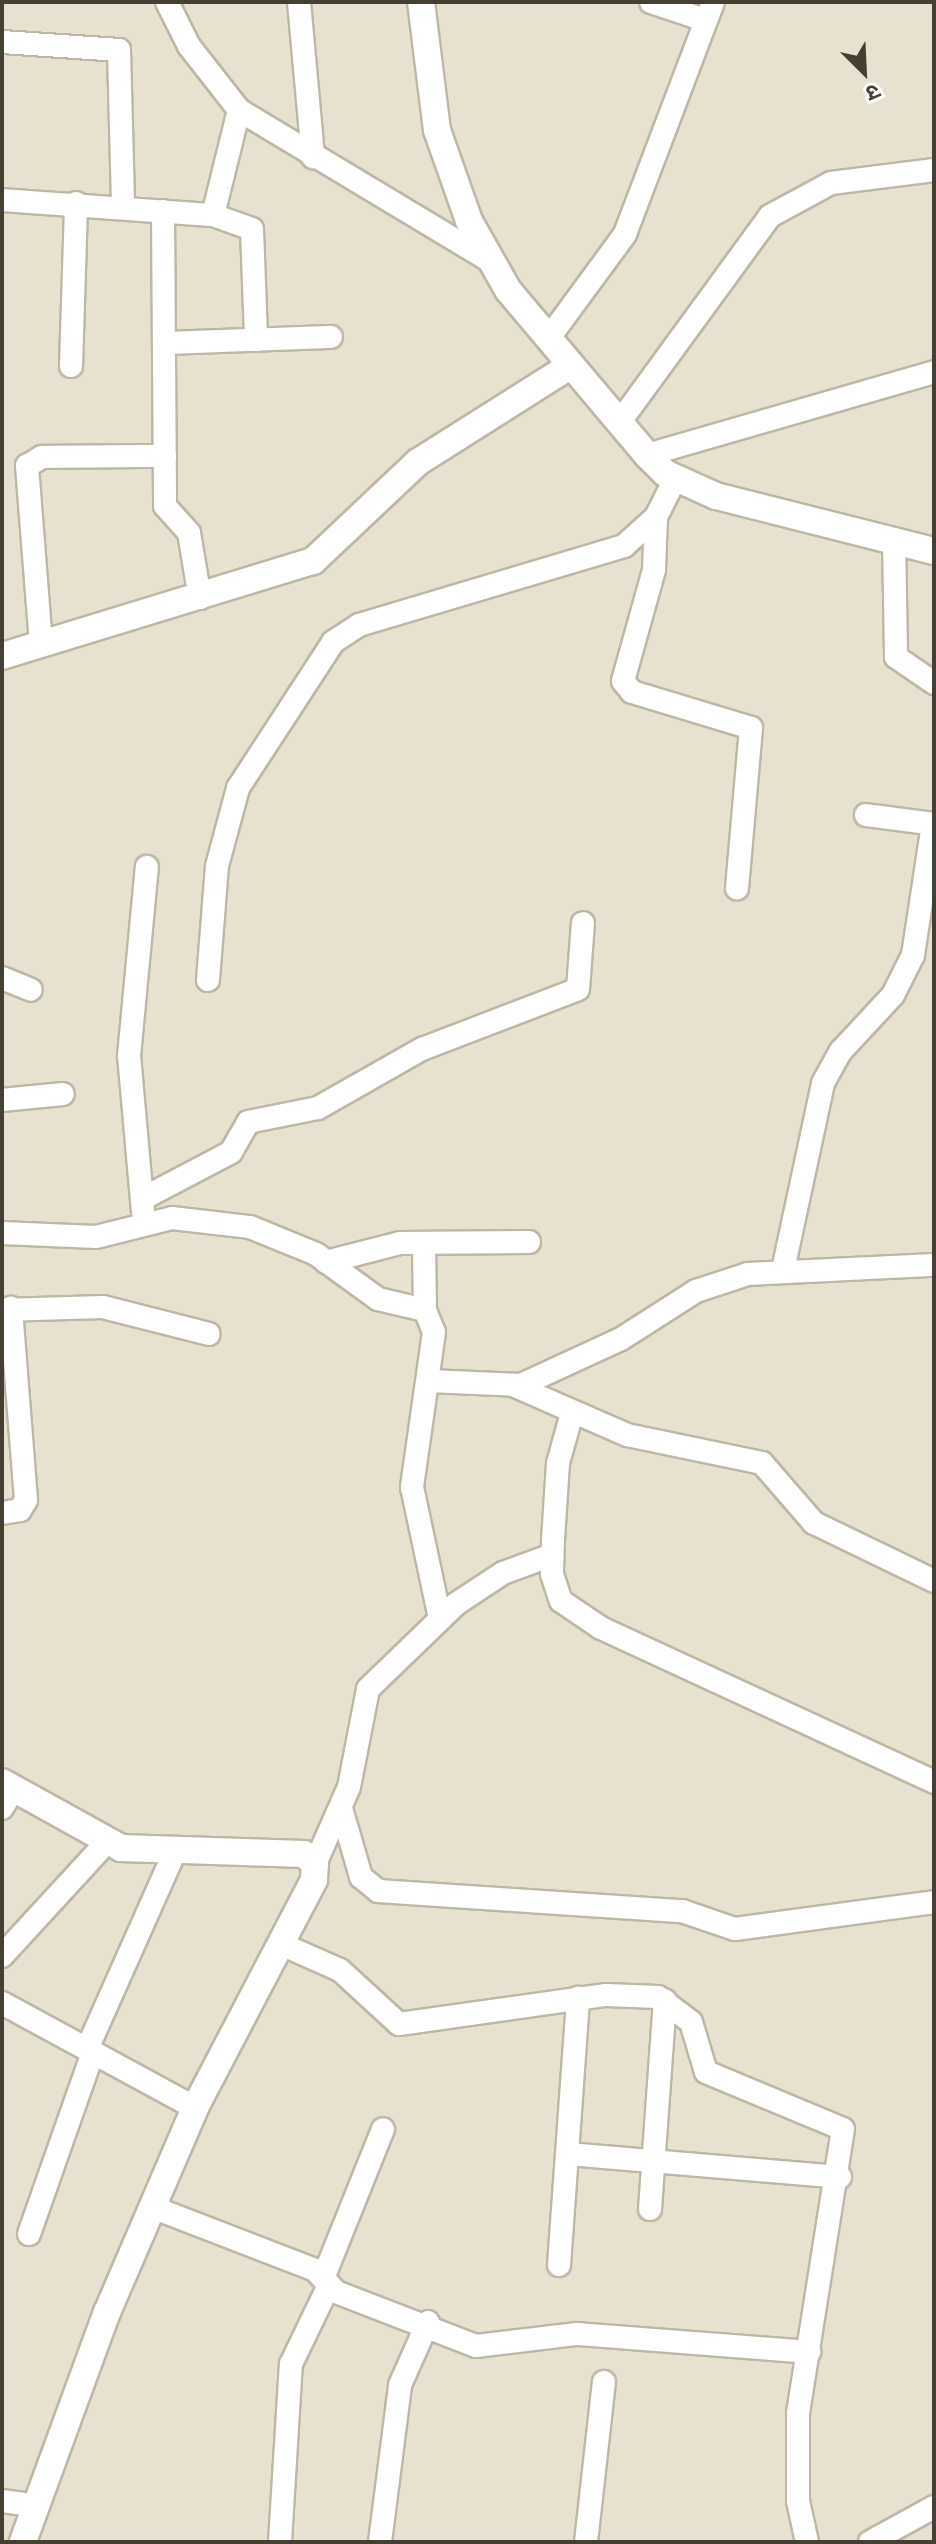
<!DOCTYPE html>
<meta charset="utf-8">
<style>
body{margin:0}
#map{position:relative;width:936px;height:2544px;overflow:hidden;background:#f3efe3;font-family:"Open Sans","Noto Sans Devanagari",sans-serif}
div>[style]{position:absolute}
.residential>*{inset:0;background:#e7e1d0;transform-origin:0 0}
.roads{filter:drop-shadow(2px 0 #bfb7a5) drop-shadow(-2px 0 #bfb7a5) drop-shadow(0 2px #bfb7a5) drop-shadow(0 -2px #bfb7a5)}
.minor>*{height:22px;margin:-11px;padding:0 11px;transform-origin:11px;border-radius:11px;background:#fff}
.tertiary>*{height:26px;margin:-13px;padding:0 13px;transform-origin:13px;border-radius:13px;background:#fff}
span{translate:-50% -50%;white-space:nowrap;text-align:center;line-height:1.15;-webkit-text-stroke:6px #fff;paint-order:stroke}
.frame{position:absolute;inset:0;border:4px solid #453e33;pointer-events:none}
.north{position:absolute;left:824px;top:32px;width:80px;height:80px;-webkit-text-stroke:6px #fff;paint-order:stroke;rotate:156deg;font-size:22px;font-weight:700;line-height:32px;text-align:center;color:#453e33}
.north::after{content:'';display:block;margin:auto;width:28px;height:36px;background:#453e33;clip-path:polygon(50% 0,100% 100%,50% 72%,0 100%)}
</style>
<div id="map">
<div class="residential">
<div style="left:2px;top:2px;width:932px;height:2540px"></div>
</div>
<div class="roads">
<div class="minor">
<div style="left:167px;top:2px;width:49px;rotate:63.4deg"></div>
<div style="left:189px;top:46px;width:81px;rotate:52deg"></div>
<div style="left:239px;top:110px;width:292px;rotate:31deg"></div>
<div style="left:299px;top:2px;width:156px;rotate:84.8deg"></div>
<div style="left:651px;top:2px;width:57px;rotate:18.4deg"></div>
<div style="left:2px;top:42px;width:117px;rotate:3.9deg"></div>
<div style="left:119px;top:50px;width:157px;rotate:88.5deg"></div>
<div style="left:2px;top:200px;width:212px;rotate:4.1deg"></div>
<div style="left:213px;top:215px;width:108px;rotate:-76.1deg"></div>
<div style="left:163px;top:211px;width:295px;rotate:89.6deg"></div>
<div style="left:165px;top:506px;width:36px;rotate:48deg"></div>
<div style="left:189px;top:533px;width:66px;rotate:80.4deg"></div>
<div style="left:213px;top:215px;width:41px;rotate:19.7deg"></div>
<div style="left:252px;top:229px;width:111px;rotate:87.9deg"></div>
<div style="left:548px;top:339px;width:130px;rotate:-53.7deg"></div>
<div style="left:625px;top:234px;width:248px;rotate:-69.2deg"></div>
<div style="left:164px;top:343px;width:167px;rotate:-2.1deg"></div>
<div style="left:71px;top:366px;width:163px;rotate:-88.2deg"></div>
<div style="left:619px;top:423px;width:256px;rotate:-53.9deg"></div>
<div style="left:770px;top:216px;width:69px;rotate:-28.4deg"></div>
<div style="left:831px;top:183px;width:104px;rotate:-7.2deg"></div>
<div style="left:647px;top:455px;width:299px;rotate:-16.1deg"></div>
<div style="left:656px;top:517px;width:53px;rotate:92.2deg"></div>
<div style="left:654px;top:570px;width:115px;rotate:105.6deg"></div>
<div style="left:623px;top:681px;width:14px;rotate:51deg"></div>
<div style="left:632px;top:692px;width:124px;rotate:16.8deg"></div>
<div style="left:751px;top:728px;width:161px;rotate:95deg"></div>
<div style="left:894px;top:539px;width:118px;rotate:89deg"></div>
<div style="left:896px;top:657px;width:46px;rotate:34.4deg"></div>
<div style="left:41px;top:644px;width:179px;rotate:-94.5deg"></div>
<div style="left:27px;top:466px;width:17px;rotate:-31deg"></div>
<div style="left:42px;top:457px;width:123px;rotate:-0.5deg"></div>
<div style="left:866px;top:815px;width:69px;rotate:7.5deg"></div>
<div style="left:2px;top:978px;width:31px;rotate:22deg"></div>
<div style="left:208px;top:980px;width:114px;rotate:-85.5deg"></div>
<div style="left:217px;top:866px;width:81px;rotate:-74.9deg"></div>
<div style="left:238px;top:788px;width:174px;rotate:-56.9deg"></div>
<div style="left:333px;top:642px;width:31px;rotate:-33deg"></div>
<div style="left:359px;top:625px;width:277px;rotate:-16.6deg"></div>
<div style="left:624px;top:546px;width:43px;rotate:-42.2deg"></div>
<div style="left:656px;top:517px;width:42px;rotate:-63.4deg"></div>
<div style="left:2px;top:1100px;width:61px;rotate:-5.6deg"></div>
<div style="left:142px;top:1199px;width:101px;rotate:-27.8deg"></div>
<div style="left:231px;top:1152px;width:34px;rotate:-60deg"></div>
<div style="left:248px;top:1122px;width:71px;rotate:-11.3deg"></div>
<div style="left:318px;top:1108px;width:120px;rotate:-29.6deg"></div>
<div style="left:422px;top:1049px;width:167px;rotate:-21deg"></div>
<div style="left:578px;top:989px;width:66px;rotate:-85.7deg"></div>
<div style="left:143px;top:1212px;width:157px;rotate:-95.1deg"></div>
<div style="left:129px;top:1056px;width:190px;rotate:-84.6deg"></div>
<div style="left:2px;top:1233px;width:94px;rotate:2.4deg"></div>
<div style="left:96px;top:1237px;width:78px;rotate:-14deg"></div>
<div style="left:172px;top:1218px;width:79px;rotate:6.6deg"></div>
<div style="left:250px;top:1227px;width:71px;rotate:22.2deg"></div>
<div style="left:316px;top:1254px;width:77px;rotate:36deg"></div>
<div style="left:378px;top:1299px;width:48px;rotate:13.2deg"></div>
<div style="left:425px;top:1310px;width:24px;rotate:68deg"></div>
<div style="left:434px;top:1332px;width:157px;rotate:98.1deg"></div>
<div style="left:412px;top:1487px;width:135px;rotate:78deg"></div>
<div style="left:424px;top:1246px;width:64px;rotate:89.1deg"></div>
<div style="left:326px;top:1262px;width:76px;rotate:-14.4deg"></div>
<div style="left:400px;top:1243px;width:129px;rotate:-0.4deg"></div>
<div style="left:783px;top:1270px;width:191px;rotate:-77.9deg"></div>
<div style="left:823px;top:1083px;width:37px;rotate:-61deg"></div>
<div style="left:841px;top:1051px;width:76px;rotate:-47.1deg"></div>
<div style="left:893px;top:995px;width:45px;rotate:-63.4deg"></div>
<div style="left:913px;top:955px;width:133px;rotate:-81.3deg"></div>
<div style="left:2px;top:1310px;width:101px;rotate:-1.7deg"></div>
<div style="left:103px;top:1307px;width:109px;rotate:14.3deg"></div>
<div style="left:429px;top:1381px;width:92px;rotate:2.5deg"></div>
<div style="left:521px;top:1385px;width:110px;rotate:-24.7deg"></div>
<div style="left:621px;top:1339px;width:89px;rotate:-32.6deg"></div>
<div style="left:696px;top:1291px;width:55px;rotate:-18.1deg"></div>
<div style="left:748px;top:1274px;width:186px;rotate:-2.8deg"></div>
<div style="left:515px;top:1386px;width:122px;rotate:23.6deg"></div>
<div style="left:627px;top:1435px;width:138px;rotate:11.7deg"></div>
<div style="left:762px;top:1463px;width:79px;rotate:49.1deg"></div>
<div style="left:814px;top:1523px;width:133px;rotate:25.8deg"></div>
<div style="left:572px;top:1413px;width:52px;rotate:105.6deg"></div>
<div style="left:558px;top:1463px;width:78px;rotate:93.7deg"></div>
<div style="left:553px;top:1541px;width:33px;rotate:92deg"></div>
<div style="left:552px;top:1574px;width:28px;rotate:72deg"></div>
<div style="left:561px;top:1601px;width:48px;rotate:34deg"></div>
<div style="left:601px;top:1628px;width:367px;rotate:24.8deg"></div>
<div style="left:2px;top:1513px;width:18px;rotate:-9deg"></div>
<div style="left:20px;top:1510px;width:12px;rotate:-59deg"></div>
<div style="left:26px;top:1500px;width:193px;rotate:-94.5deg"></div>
<div style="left:2px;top:1808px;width:22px;rotate:-58deg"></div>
<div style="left:341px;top:1808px;width:72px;rotate:73.8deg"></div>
<div style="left:361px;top:1877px;width:22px;rotate:39deg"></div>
<div style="left:378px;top:1891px;width:305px;rotate:3.8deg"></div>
<div style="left:682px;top:1911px;width:56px;rotate:18.8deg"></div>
<div style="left:735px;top:1929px;width:201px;rotate:-7.7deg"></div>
<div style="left:315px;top:1864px;width:84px;rotate:-66.2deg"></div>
<div style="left:349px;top:1787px;width:100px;rotate:-79deg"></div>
<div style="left:368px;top:1689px;width:122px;rotate:-44deg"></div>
<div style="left:456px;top:1604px;width:56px;rotate:-33.4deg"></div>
<div style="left:503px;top:1573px;width:52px;rotate:-20.2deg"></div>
<div style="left:281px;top:1944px;width:64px;rotate:23.8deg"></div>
<div style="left:340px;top:1970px;width:80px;rotate:42.5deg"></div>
<div style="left:399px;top:2024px;width:209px;rotate:-8deg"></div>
<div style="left:606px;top:1995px;width:52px;rotate:2.2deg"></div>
<div style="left:658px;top:1997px;width:41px;rotate:37.1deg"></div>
<div style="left:691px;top:2022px;width:52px;rotate:73.3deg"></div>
<div style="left:706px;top:2072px;width:148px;rotate:22.6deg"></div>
<div style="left:843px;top:2129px;width:288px;rotate:99deg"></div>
<div style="left:798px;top:2413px;width:88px;rotate:90deg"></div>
<div style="left:798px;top:2501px;width:42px;rotate:77.6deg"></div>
<div style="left:2px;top:1956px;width:155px;rotate:-47.4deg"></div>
<div style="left:2px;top:2003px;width:220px;rotate:28.5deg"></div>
<div style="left:87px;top:2049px;width:214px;rotate:-66deg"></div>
<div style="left:567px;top:2154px;width:274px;rotate:4.8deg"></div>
<div style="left:152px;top:2207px;width:175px;rotate:21.1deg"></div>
<div style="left:315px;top:2270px;width:30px;rotate:46deg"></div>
<div style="left:336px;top:2292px;width:150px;rotate:21.1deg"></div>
<div style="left:476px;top:2346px;width:102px;rotate:-6.8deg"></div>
<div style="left:577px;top:2334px;width:233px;rotate:4.4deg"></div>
<div style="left:650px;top:2209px;width:209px;rotate:-85.9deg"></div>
<div style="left:29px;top:2234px;width:193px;rotate:-70.6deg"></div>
<div style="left:559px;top:2265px;width:268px;rotate:-85.9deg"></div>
<div style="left:324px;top:2276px;width:158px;rotate:-68.1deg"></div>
<div style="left:2px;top:2501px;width:34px;rotate:8deg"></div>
<div style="left:280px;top:2542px;width:178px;rotate:-86.5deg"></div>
<div style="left:291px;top:2364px;width:88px;rotate:-64.3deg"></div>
<div style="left:380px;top:2542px;width:158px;rotate:-82.7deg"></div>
<div style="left:400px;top:2385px;width:69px;rotate:-66deg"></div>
<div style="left:586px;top:2542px;width:161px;rotate:-83.6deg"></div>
<div style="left:870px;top:2542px;width:73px;rotate:-28.7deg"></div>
</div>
<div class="tertiary">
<div style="left:421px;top:2px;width:129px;rotate:82.9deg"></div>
<div style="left:437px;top:130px;width:96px;rotate:70.6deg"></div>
<div style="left:469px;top:221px;width:79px;rotate:60.5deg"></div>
<div style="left:508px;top:290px;width:216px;rotate:49.9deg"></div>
<div style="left:647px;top:455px;width:25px;rotate:45deg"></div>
<div style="left:665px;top:473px;width:56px;rotate:24.3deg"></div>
<div style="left:716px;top:496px;width:225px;rotate:14.2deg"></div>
<div style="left:2px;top:656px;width:325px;rotate:-17deg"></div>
<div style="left:313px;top:561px;width:144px;rotate:-43.3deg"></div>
<div style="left:418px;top:462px;width:180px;rotate:-32.3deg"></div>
<div style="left:2px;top:1782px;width:136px;rotate:29deg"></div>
<div style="left:121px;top:1848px;width:183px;rotate:1.9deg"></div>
<div style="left:304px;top:1854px;width:15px;rotate:42deg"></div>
<div style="left:315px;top:1864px;width:16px;rotate:94deg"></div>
<div style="left:314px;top:1880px;width:257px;rotate:117.6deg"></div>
<div style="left:195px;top:2108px;width:222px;rotate:113.3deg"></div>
<div style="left:107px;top:2312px;width:245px;rotate:110.1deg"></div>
</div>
</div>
<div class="frame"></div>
<div class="north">उ</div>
</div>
